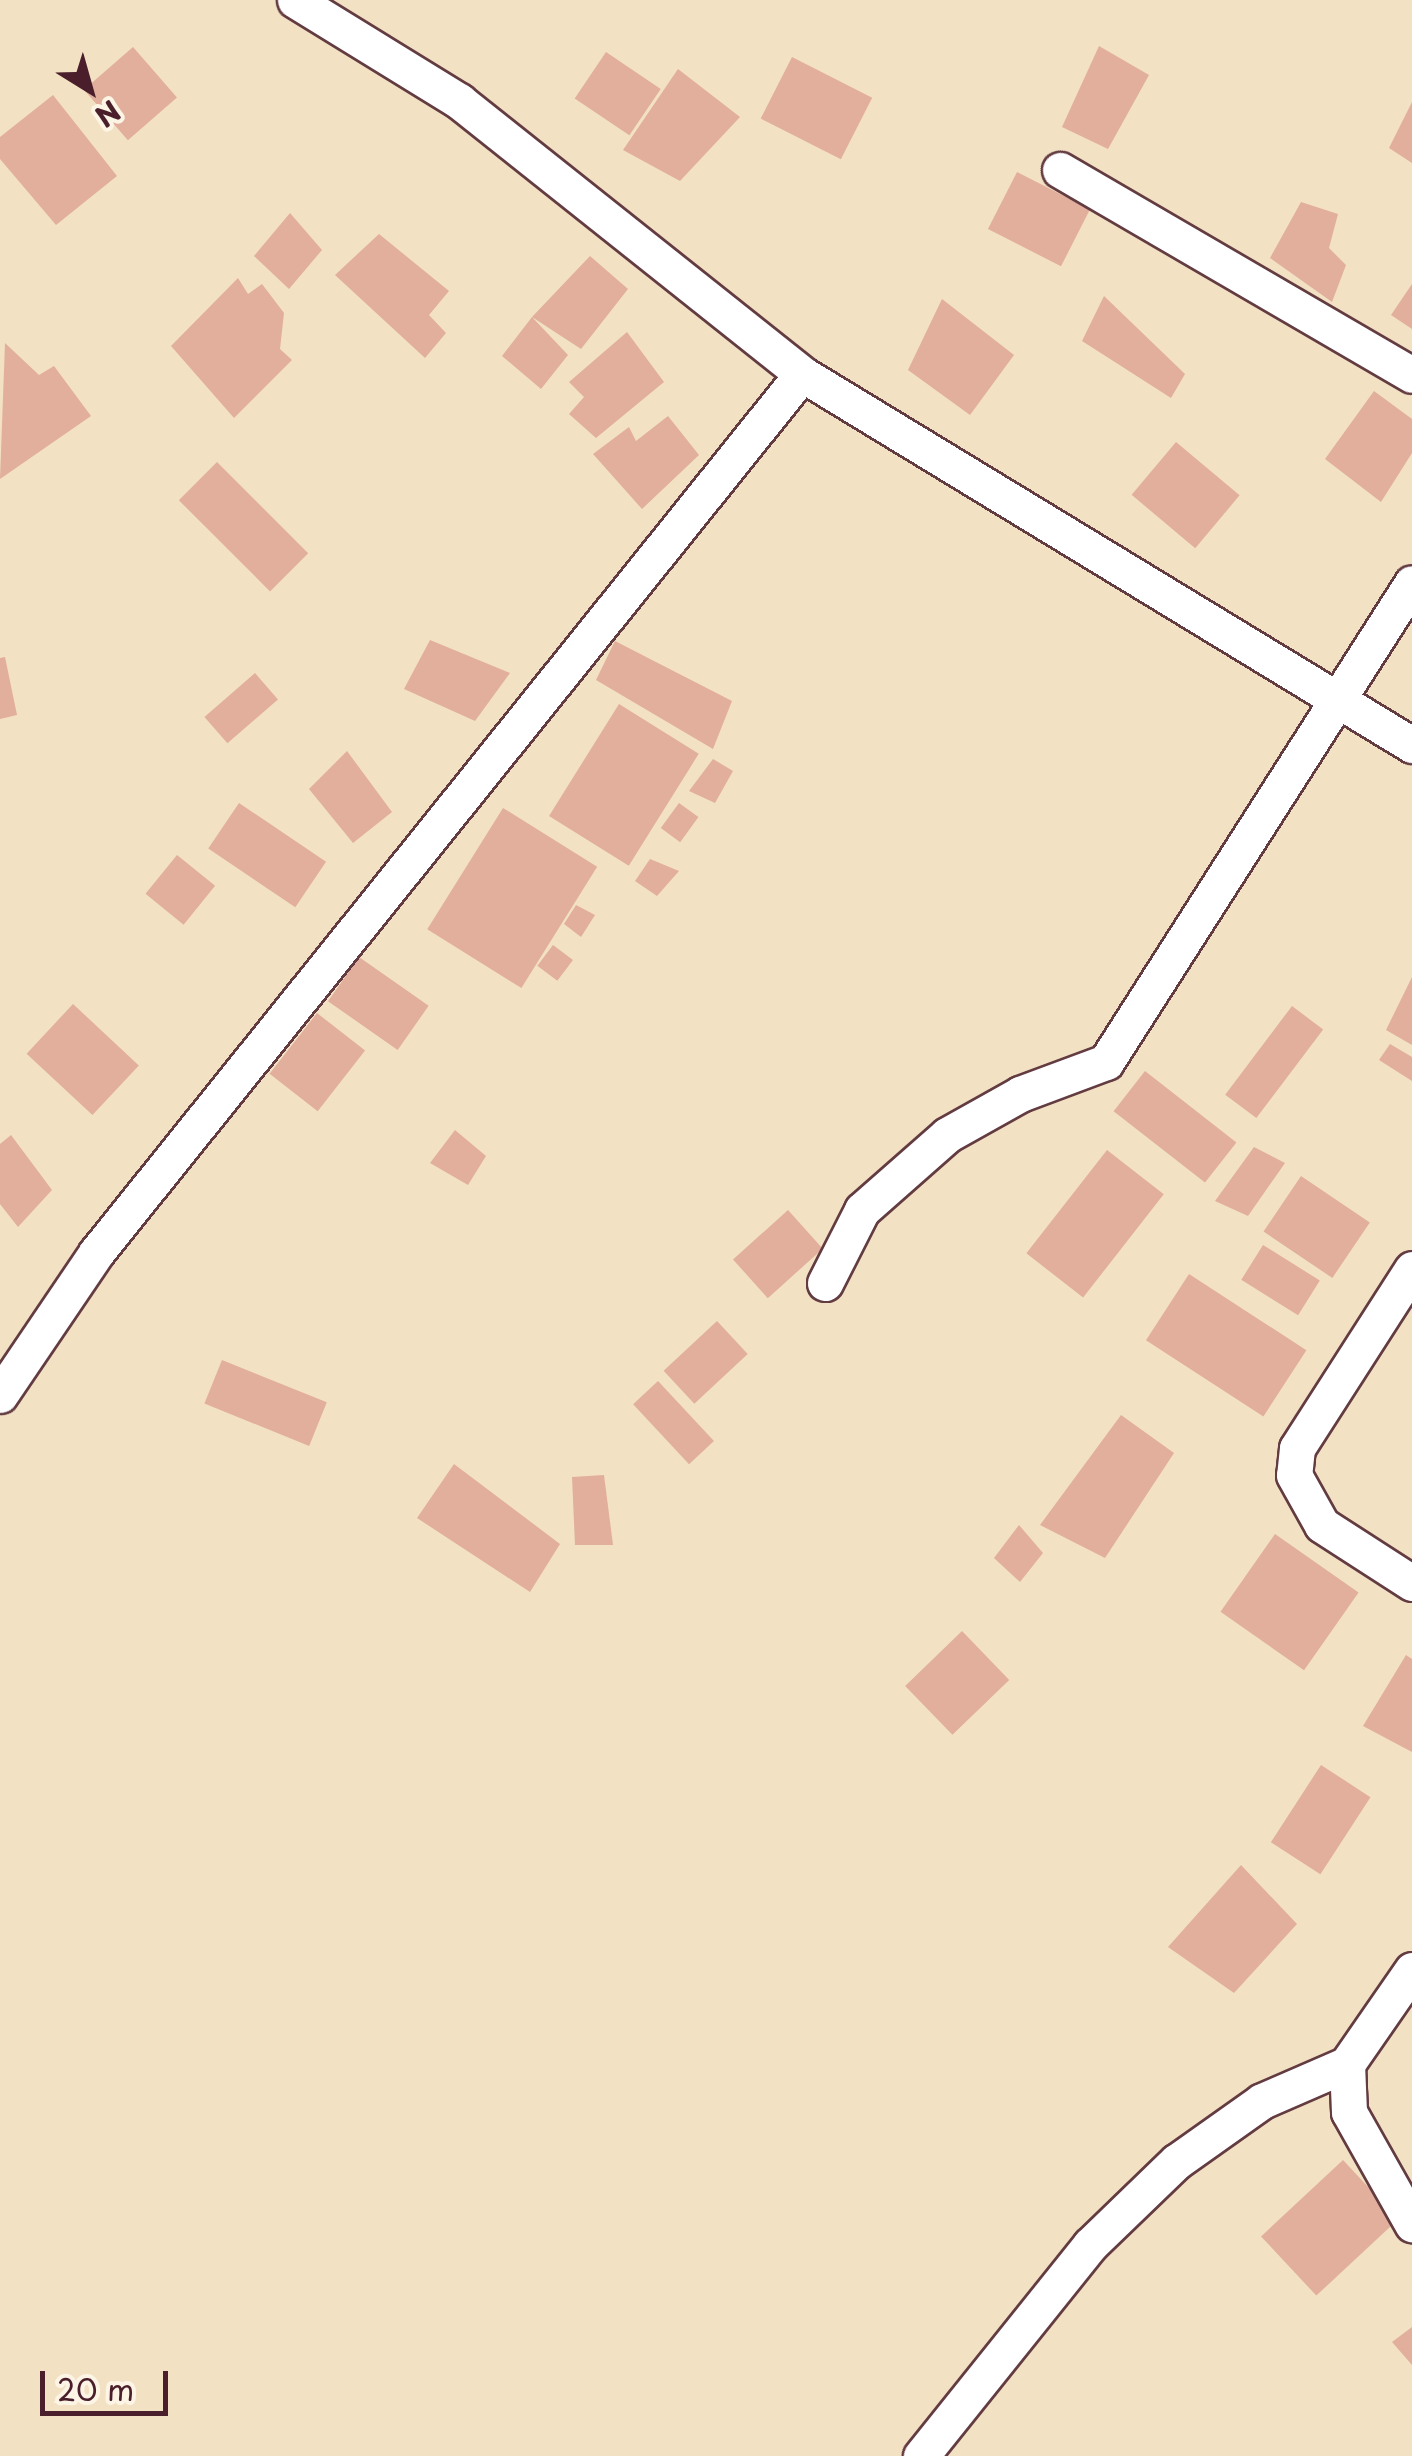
<!DOCTYPE html>
<style>
body{margin:0}
#map{position:relative;width:1412px;height:2456px;overflow:hidden;background:#f3e1c4;font-family:"Playpen Sans",sans-serif}
div>[style]{position:absolute}
.building>*{inset:0;background:#e1af9c;transform-origin:0 0}
.roads{filter:drop-shadow(2px 0 #633c42) drop-shadow(-2px 0 #633c42) drop-shadow(0 2px #633c42) drop-shadow(0 -2px #633c42)}
.minor>*{height:35px;margin:-17.5px;padding:0 17.5px;transform-origin:17.5px;border-radius:17.5px;background:#fff}
span{translate:-50% -50%;white-space:nowrap;text-align:center;line-height:1.15;-webkit-text-stroke:10px #fcf5e5;paint-order:stroke}
.north{position:absolute;left:40px;top:40px;width:100px;height:100px;-webkit-text-stroke:8px #fcf5e5;paint-order:stroke;rotate:143deg;font-size:28px;font-weight:700;line-height:40px;text-align:center;color:#4a1f2b}
.north::after{content:'';display:block;margin:auto;width:35px;height:45px;background:#4a1f2b;clip-path:polygon(50% 0,100% 100%,50% 72%,0 100%)}
.scale{position:absolute;left:40px;top:2371px;width:128px;height:45px;box-sizing:border-box;border:5px solid #4a1f2b;border-top:0;padding-left:12px;font-size:30px;line-height:35px;white-space:nowrap;color:#4a1f2b;-webkit-text-stroke:8px #fcf5e5;paint-order:stroke}
</style>
<div id="map">
<div class="building">
<div style="clip-path:polygon(1099px 46px,1149px 75px,1108px 149px,1062px 127px)"></div>
<div style="left:133px;top:47px;width:67px;height:65px;rotate:49deg"></div>
<div style="left:606px;top:52px;width:66px;height:56px;rotate:34deg"></div>
<div style="left:792px;top:57px;width:90px;height:69px;rotate:27deg"></div>
<div style="clip-path:polygon(678px 69px,740px 117px,680px 181px,623px 150px)"></div>
<div style="clip-path:polygon(53px 95px,117px 176px,56px 225px,0 159px,0 137px)"></div>
<div style="clip-path:polygon(1412px 102px,1412px 163px,1389px 148px)"></div>
<div style="left:1017px;top:172px;width:82px;height:64px;rotate:27deg"></div>
<div style="clip-path:polygon(1301px 202px,1338px 214px,1329px 248px,1346px 265px,1332px 302px,1270px 258px)"></div>
<div style="clip-path:polygon(290px 213px,322px 250px,289px 289px,254px 256px)"></div>
<div style="clip-path:polygon(379px 234px,449px 291px,429px 315px,446px 333px,425px 358px,335px 275px)"></div>
<div style="clip-path:polygon(590px 256px,628px 289px,581px 349px,532px 317px,568px 355px,541px 389px,502px 356px,532px 317px)"></div>
<div style="clip-path:polygon(238px 278px,248px 294px,262px 284px,284px 313px,280px 349px,292px 360px,234px 418px,171px 346px)"></div>
<div style="clip-path:polygon(1412px 284px,1412px 329px,1391px 315px)"></div>
<div style="clip-path:polygon(1104px 296px,1185px 374px,1171px 398px,1082px 341px)"></div>
<div style="clip-path:polygon(942px 299px,1014px 355px,970px 415px,908px 370px)"></div>
<div style="clip-path:polygon(627px 332px,664px 382px,596px 438px,569px 414px,584px 397px,569px 382px)"></div>
<div style="clip-path:polygon(5px 343px,39px 375px,54px 366px,91px 416px,0 479px)"></div>
<div style="clip-path:polygon(1374px 391px,1412px 419px,1412px 453px,1381px 502px,1325px 459px)"></div>
<div style="clip-path:polygon(668px 416px,699px 455px,642px 509px,593px 454px,629px 427px,636px 441px)"></div>
<div style="left:1176px;top:442px;width:83px;height:69px;rotate:40deg"></div>
<div style="left:217px;top:462px;width:129px;height:54px;rotate:45deg"></div>
<div style="clip-path:polygon(430px 640px,510px 673px,475px 721px,404px 689px)"></div>
<div style="clip-path:polygon(615px 641px,732px 701px,713px 749px,596px 680px)"></div>
<div style="clip-path:polygon(5px 657px,17px 715px,0 719px,0 658px)"></div>
<div style="left:255px;top:673px;width:35px;height:67px;rotate:49deg"></div>
<div style="left:619px;top:704px;width:94px;height:132px;rotate:32deg"></div>
<div style="clip-path:polygon(347px 751px,392px 812px,353px 843px,309px 789px)"></div>
<div style="clip-path:polygon(713px 759px,733px 771px,715px 803px,689px 791px)"></div>
<div style="left:239px;top:803px;width:105px;height:55px;rotate:34deg"></div>
<div style="left:679px;top:803px;width:24px;height:31px;rotate:36deg"></div>
<div style="left:503px;top:808px;width:111px;height:143px;rotate:32deg"></div>
<div style="left:177px;top:855px;width:49px;height:50px;rotate:39deg"></div>
<div style="clip-path:polygon(650px 859px,679px 871px,657px 896px,635px 881px)"></div>
<div style="clip-path:polygon(576px 905px,595px 915px,581px 937px,564px 924px)"></div>
<div style="left:553px;top:945px;width:25px;height:26px;rotate:37deg"></div>
<div style="left:359px;top:957px;width:85px;height:54px;rotate:35deg"></div>
<div style="clip-path:polygon(1412px 977px,1412px 1045px,1386px 1030px)"></div>
<div style="left:73px;top:1004px;width:90px;height:68px;rotate:43deg"></div>
<div style="left:1292px;top:1006px;width:39px;height:111px;rotate:37deg"></div>
<div style="left:317px;top:1013px;width:61px;height:77px;rotate:38deg"></div>
<div style="clip-path:polygon(1390px 1044px,1412px 1057px,1412px 1081px,1379px 1060px)"></div>
<div style="left:1145px;top:1071px;width:116px;height:51px;rotate:38deg"></div>
<div style="clip-path:polygon(455px 1130px,486px 1156px,468px 1185px,430px 1163px)"></div>
<div style="clip-path:polygon(11px 1135px,52px 1190px,18px 1227px,0 1204px,0 1144px)"></div>
<div style="clip-path:polygon(1254px 1147px,1285px 1163px,1248px 1216px,1215px 1201px)"></div>
<div style="left:1107px;top:1150px;width:72px;height:131px;rotate:38deg"></div>
<div style="left:1301px;top:1176px;width:83px;height:67px;rotate:34deg"></div>
<div style="left:788px;top:1210px;width:52px;height:74px;rotate:48deg"></div>
<div style="left:1263px;top:1245px;width:67px;height:41px;rotate:32deg"></div>
<div style="left:1189px;top:1274px;width:140px;height:79px;rotate:33deg"></div>
<div style="left:717px;top:1321px;width:45px;height:73px;rotate:47deg"></div>
<div style="left:222px;top:1360px;width:113px;height:47px;rotate:22deg"></div>
<div style="left:658px;top:1381px;width:82px;height:34px;rotate:47deg"></div>
<div style="clip-path:polygon(1121px 1415px,1174px 1453px,1105px 1558px,1040px 1525px)"></div>
<div style="clip-path:polygon(454px 1464px,560px 1544px,530px 1592px,417px 1518px)"></div>
<div style="clip-path:polygon(604px 1475px,613px 1545px,575px 1545px,572px 1477px)"></div>
<div style="clip-path:polygon(1019px 1525px,1043px 1553px,1020px 1582px,994px 1558px)"></div>
<div style="left:1275px;top:1534px;width:102px;height:95px;rotate:35deg"></div>
<div style="left:962px;top:1631px;width:68px;height:79px;rotate:46deg"></div>
<div style="clip-path:polygon(1406px 1655px,1412px 1659px,1412px 1752px,1363px 1726px)"></div>
<div style="left:1321px;top:1765px;width:59px;height:92px;rotate:33deg"></div>
<div style="clip-path:polygon(1241px 1865px,1297px 1924px,1234px 1993px,1168px 1947px)"></div>
<div style="left:1343px;top:2160px;width:81px;height:112px;rotate:47deg"></div>
<div style="clip-path:polygon(1412px 2327px,1412px 2365px,1392px 2342px)"></div>
</div>
<div class="roads">
<div class="minor">
<div style="left:295px;top:0;width:193px;rotate:31.6deg"></div>
<div style="left:459px;top:101px;width:438px;rotate:38.5deg"></div>
<div style="left:802px;top:374px;width:714px;rotate:31.31deg"></div>
<div style="left:1060px;top:170px;width:407px;rotate:30.2deg"></div>
<div style="left:1412px;top:1269px;width:213px;rotate:122.7deg"></div>
<div style="left:1297px;top:1448px;width:27px;rotate:96deg"></div>
<div style="left:1294px;top:1475px;width:57px;rotate:60.8deg"></div>
<div style="left:1322px;top:1525px;width:107px;rotate:32.8deg"></div>
<div style="left:825px;top:1283px;width:82px;rotate:-63.1deg"></div>
<div style="left:862px;top:1210px;width:113px;rotate:-41.4deg"></div>
<div style="left:947px;top:1135px;width:84px;rotate:-29.3deg"></div>
<div style="left:1020px;top:1094px;width:92px;rotate:-20.4deg"></div>
<div style="left:1106px;top:1062px;width:568px;rotate:-57.43deg"></div>
<div style="left:0;top:1395px;width:171px;rotate:-55.9deg"></div>
<div style="left:96px;top:1253px;width:1127px;rotate:-51.23deg"></div>
<div style="left:1412px;top:1970px;width:114px;rotate:124.7deg"></div>
<div style="left:1347px;top:2064px;width:48px;rotate:87.6deg"></div>
<div style="left:1349px;top:2112px;width:129px;rotate:60.6deg"></div>
<div style="left:921px;top:2456px;width:270px;rotate:-51.3deg"></div>
<div style="left:1090px;top:2245px;width:120px;rotate:-44deg"></div>
<div style="left:1176px;top:2162px;width:105px;rotate:-35.3deg"></div>
<div style="left:1262px;top:2101px;width:93px;rotate:-23.5deg"></div>
</div>
</div>
<div class="north">N</div>
<div class="scale">20 m</div>
</div>
